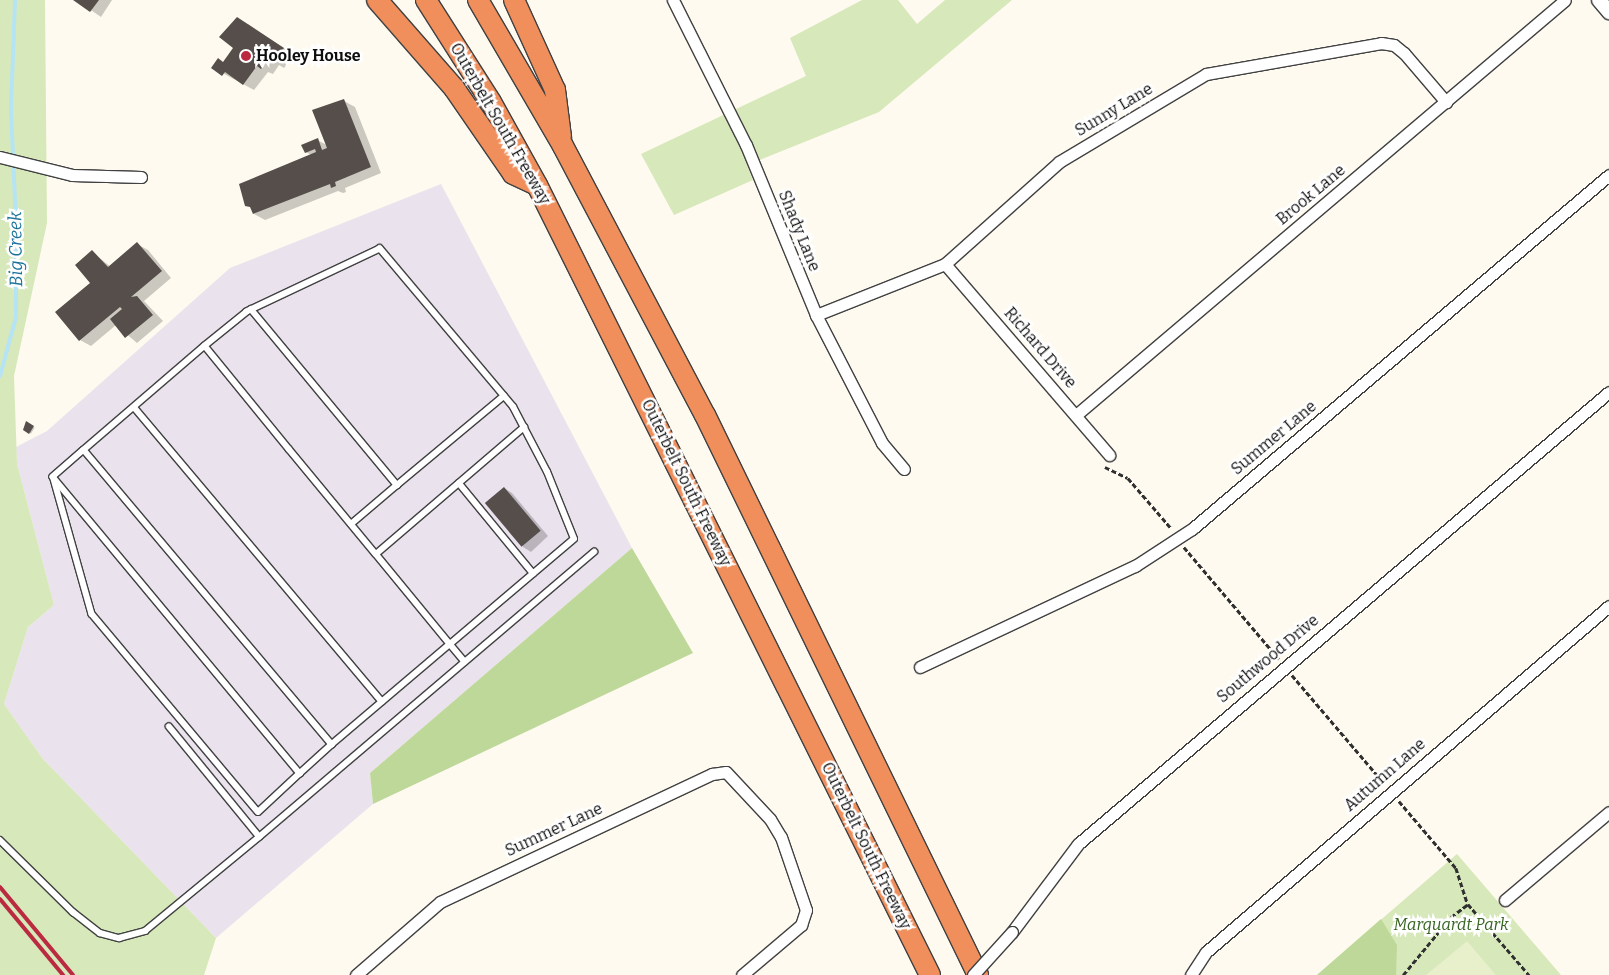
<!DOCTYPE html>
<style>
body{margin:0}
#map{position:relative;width:1609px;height:975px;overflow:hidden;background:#fefaef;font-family:Bitter,serif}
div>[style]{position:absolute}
.industrial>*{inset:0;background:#eae2ec}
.green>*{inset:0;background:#d7e8ba}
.forest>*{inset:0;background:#bdd899}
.pitch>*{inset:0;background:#e7efcb}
.shadow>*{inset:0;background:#0003;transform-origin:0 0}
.stream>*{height:4px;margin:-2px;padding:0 2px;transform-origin:2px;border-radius:2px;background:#b5e4f4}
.building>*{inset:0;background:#564e4a;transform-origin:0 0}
.path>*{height:2.5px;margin-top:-1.25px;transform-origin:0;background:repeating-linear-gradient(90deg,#303030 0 5px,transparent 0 7.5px)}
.roads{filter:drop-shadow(1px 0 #414141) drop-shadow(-1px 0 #414141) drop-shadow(0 1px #414141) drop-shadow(0 -1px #414141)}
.service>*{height:5.5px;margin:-2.75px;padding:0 2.75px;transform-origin:2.75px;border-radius:2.75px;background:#fff}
.minor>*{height:11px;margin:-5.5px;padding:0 5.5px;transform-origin:5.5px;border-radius:5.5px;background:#fff}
.tertiary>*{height:14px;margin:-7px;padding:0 7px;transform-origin:7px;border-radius:7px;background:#fff}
.motorway>*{height:20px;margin:-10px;padding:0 10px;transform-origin:10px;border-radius:10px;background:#f08f5c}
.rail>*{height:4px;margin:-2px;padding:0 2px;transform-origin:2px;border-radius:2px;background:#ba2a41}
.bridges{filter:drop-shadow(1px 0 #414141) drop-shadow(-1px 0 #414141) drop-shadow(0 1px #414141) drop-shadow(0 -1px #414141)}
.minor-bridge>*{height:11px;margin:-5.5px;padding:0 5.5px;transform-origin:5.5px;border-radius:5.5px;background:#fff}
.dots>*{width:14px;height:14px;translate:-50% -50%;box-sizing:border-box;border:2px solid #fff;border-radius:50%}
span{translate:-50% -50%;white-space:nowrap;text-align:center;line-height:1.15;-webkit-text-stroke:5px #fff;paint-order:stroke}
.poi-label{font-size:16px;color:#0e0e0e;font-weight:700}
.left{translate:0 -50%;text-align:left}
.street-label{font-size:16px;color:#0e0e0e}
.park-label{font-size:16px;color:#366420;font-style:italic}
.water-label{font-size:18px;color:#1b729c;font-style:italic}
</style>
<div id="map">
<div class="industrial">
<div style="clip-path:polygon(441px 184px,632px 548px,370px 773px,373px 804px,216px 938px,43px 759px,4px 704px,28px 627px,54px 605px,17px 464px,16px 447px,47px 431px,230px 268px)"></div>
</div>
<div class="green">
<div style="clip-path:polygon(0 0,45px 0,47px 223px,14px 376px,17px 464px,54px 605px,28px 627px,4px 704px,43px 759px,216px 938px,204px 975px,0 975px)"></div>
<div style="clip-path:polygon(862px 0,898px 0,917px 24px,945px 0,1012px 0,879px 112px,747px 165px,753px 180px,674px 215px,641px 154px,806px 76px,790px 38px)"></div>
<div style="clip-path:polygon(1457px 854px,1561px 975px,1317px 975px)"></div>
</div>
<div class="forest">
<div style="clip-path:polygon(632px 548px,693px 653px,373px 804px,370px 773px)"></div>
<div style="clip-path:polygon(1381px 919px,1397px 945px,1396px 975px,1317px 975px)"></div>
</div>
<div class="pitch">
<div style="clip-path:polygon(1467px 941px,1496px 975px,1426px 975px)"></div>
</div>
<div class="shadow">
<div style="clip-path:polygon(76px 0,112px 0,101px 17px)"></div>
<div style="clip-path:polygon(248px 24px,294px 55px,284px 68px,279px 65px,273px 74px,268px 72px,254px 90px,213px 68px,224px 63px)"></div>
<div style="clip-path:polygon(344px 101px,355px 107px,381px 173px,345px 188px,346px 192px,343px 193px,338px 191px,265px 220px,254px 214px,311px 155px,306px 152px,317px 140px,327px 145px)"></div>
<div style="clip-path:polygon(137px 244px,148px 250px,171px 278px,144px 301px,163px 321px,137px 343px,116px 325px,91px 346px,80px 340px,91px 283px,92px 252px,111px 267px)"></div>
<div style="left:27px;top:423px;width:9px;height:7px;rotate:32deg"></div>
<div style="clip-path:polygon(504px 488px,512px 493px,548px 536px,531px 552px,523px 547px)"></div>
</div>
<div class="stream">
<div style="left:0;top:376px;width:61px;rotate:-74.8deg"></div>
<div style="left:16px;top:317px;width:93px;rotate:-90deg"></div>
<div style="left:16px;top:224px;width:115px;rotate:-92.5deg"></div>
<div style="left:11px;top:109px;width:109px;rotate:-87.9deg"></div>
</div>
<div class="building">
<div style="clip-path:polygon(73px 0,99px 0,90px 12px)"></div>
<div style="clip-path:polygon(237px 17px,284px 48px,272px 63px,268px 60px,261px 69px,257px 66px,243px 85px,225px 72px,222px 76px,211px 68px,218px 58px,223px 62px,233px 48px,219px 37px)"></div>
<div style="clip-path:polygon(344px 99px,371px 167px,335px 182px,336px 186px,331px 188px,330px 184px,253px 214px,250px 207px,245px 206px,239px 184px,316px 152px,315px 149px,305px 153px,301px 145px,318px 138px,322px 150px,327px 148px,312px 110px)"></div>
<div style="clip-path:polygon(137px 242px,162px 271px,131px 297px,137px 296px,153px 315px,125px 338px,110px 319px,122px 309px,120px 307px,79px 341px,55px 312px,90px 283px,75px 265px,92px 250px,108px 267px)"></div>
<div style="clip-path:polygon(26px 421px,34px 426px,29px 434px,23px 430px)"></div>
<div style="left:504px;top:487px;width:57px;height:25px;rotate:50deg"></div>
</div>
<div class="path">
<div style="left:1105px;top:467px;width:25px;rotate:26deg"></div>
<div style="left:1128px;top:478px;width:66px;rotate:49.3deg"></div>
<div style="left:1184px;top:547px;width:147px;rotate:49.7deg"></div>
<div style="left:1292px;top:675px;width:142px;rotate:49.6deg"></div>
<div style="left:1399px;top:801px;width:88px;rotate:49.6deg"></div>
<div style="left:1456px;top:868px;width:38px;rotate:72deg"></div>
<div style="left:1468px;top:904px;width:94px;rotate:49.3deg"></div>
<div style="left:1403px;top:975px;width:75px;rotate:-50.4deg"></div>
<div style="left:1451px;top:917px;width:21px;rotate:-37deg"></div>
</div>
<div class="roads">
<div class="service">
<div style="left:251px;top:309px;width:229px;rotate:50.3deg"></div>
<div style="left:397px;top:485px;width:139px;rotate:-39.8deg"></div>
<div style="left:205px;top:346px;width:160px;rotate:139.3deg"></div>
<div style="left:84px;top:450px;width:385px;rotate:49.9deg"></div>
<div style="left:332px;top:744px;width:155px;rotate:-40.3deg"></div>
<div style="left:450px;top:644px;width:162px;rotate:-40.3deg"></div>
<div style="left:574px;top:539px;width:72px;rotate:-111.9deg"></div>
<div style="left:547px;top:472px;width:73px;rotate:-117.6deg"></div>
<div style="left:513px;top:407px;width:207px;rotate:-130.1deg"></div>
<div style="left:380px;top:249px;width:147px;rotate:154.7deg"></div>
<div style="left:247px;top:312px;width:54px;rotate:141deg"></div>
<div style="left:205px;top:346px;width:133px;rotate:50.8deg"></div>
<div style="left:289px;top:449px;width:136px;rotate:50.4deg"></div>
<div style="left:376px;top:554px;width:117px;rotate:50.6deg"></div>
<div style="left:450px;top:644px;width:23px;rotate:50deg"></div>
<div style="left:134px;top:407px;width:385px;rotate:49.9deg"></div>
<div style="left:84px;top:450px;width:41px;rotate:138.9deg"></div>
<div style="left:53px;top:477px;width:386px;rotate:50.2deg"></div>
<div style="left:300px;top:773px;width:43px;rotate:-42.2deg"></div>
<div style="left:54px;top:479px;width:140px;rotate:74.3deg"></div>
<div style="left:92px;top:614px;width:258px;rotate:50deg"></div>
<div style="left:258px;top:812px;width:57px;rotate:-42.9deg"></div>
<div style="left:459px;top:483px;width:117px;rotate:50.6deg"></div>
<div style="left:351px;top:524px;width:60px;rotate:-40.3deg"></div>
<div style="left:376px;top:554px;width:195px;rotate:-40.6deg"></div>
<div style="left:259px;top:837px;width:440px;rotate:-40.4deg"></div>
<div style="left:0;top:840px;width:103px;rotate:44.6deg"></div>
<div style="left:73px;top:912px;width:34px;rotate:38deg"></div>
<div style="left:100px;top:933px;width:20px;rotate:15deg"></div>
<div style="left:119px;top:938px;width:27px;rotate:-15deg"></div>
<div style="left:145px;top:931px;width:148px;rotate:-39.5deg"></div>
<div style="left:259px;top:837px;width:142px;rotate:-129.3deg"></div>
</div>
<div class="minor">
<div style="left:673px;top:0;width:162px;rotate:63.3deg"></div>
<div style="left:746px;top:145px;width:184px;rotate:67.6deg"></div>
<div style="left:816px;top:315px;width:144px;rotate:62.7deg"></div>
<div style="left:882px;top:443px;width:34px;rotate:50deg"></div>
<div style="left:0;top:157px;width:74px;rotate:14deg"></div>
<div style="left:72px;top:175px;width:69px;rotate:1.7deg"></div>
<div style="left:945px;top:264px;width:252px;rotate:49.3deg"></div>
<div style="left:816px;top:315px;width:139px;rotate:-21.6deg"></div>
<div style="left:945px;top:264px;width:153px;rotate:-41.8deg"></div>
<div style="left:1059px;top:162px;width:171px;rotate:-30.9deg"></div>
<div style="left:1206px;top:74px;width:178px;rotate:-10deg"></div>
<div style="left:1381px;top:43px;width:13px;rotate:9deg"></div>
<div style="left:1394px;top:45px;width:13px;rotate:39deg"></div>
<div style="left:1404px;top:53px;width:65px;rotate:49.4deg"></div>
<div style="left:1076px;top:415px;width:641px;rotate:-40.32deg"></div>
<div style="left:920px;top:667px;width:238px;rotate:-25.2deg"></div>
<div style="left:1135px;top:566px;width:68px;rotate:-33deg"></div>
<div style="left:1192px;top:529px;width:547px;rotate:-40.33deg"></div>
<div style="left:1505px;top:900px;width:136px;rotate:-40.2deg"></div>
<div style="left:1012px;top:932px;width:110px;rotate:-53.1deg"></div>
<div style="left:1078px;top:844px;width:697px;rotate:-40.41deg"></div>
<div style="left:356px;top:975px;width:111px;rotate:-41deg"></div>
<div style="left:440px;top:902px;width:301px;rotate:-25.2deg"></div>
<div style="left:712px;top:774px;width:14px;rotate:-8deg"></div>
<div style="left:726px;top:772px;width:64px;rotate:46.9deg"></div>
<div style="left:770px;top:819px;width:21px;rotate:59deg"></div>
<div style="left:781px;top:837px;width:77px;rotate:71.1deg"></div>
<div style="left:806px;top:910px;width:16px;rotate:108deg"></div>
<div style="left:801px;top:925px;width:77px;rotate:139.7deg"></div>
<div style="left:1191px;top:975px;width:27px;rotate:-57deg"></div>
<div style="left:1206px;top:952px;width:531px;rotate:-40.65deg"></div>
</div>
<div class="tertiary">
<div style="left:1599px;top:0;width:16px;rotate:50deg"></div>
</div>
<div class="motorway">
<div style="left:377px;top:0;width:117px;rotate:48.8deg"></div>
<div style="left:454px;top:88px;width:104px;rotate:55.5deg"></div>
<div style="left:513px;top:174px;width:26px;rotate:25deg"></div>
<div style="left:426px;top:0;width:121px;rotate:57.5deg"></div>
<div style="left:491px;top:102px;width:95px;rotate:61deg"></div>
<div style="left:537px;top:185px;width:882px;rotate:63.55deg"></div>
<div style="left:478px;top:0;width:169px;rotate:59.8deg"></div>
<div style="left:563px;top:146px;width:304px;rotate:62.2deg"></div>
<div style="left:705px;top:415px;width:623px;rotate:64.01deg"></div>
<div style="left:514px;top:0;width:99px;rotate:65.5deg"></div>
<div style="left:555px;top:90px;width:47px;rotate:82.7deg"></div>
</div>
</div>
<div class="rail">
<div style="left:0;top:887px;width:114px;rotate:50.3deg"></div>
<div style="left:0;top:899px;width:99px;rotate:50.3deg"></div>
</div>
<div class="bridges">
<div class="minor-bridge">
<div style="left:973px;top:975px;width:58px;rotate:-47.8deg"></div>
</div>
</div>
<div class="dots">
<div style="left:246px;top:56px;background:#ba2a41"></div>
</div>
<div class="poi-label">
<span class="left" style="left:256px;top:56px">Hooley House</span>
</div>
<div class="street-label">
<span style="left:1114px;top:110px;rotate:-31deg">Sunny Lane</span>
<span style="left:500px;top:124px;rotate:60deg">Outerbelt South Freeway</span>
<span style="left:1311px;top:195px;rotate:-40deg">Brook Lane</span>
<span style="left:799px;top:231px;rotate:68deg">Shady Lane</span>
<span style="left:1040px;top:348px;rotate:49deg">Richard Drive</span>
<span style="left:1274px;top:438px;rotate:-40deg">Summer Lane</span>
<span style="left:686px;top:483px;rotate:64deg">Outerbelt South Freeway</span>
<span style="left:1268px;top:659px;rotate:-40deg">Southwood Drive</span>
<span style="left:1385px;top:775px;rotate:-41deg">Autumn Lane</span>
<span style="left:554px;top:830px;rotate:-25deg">Summer Lane</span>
<span style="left:866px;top:846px;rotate:64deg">Outerbelt South Freeway</span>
</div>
<div class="park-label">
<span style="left:1451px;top:925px">Marquardt Park</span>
</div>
<div class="water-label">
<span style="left:16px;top:249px;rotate:-91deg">Big Creek</span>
</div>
</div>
